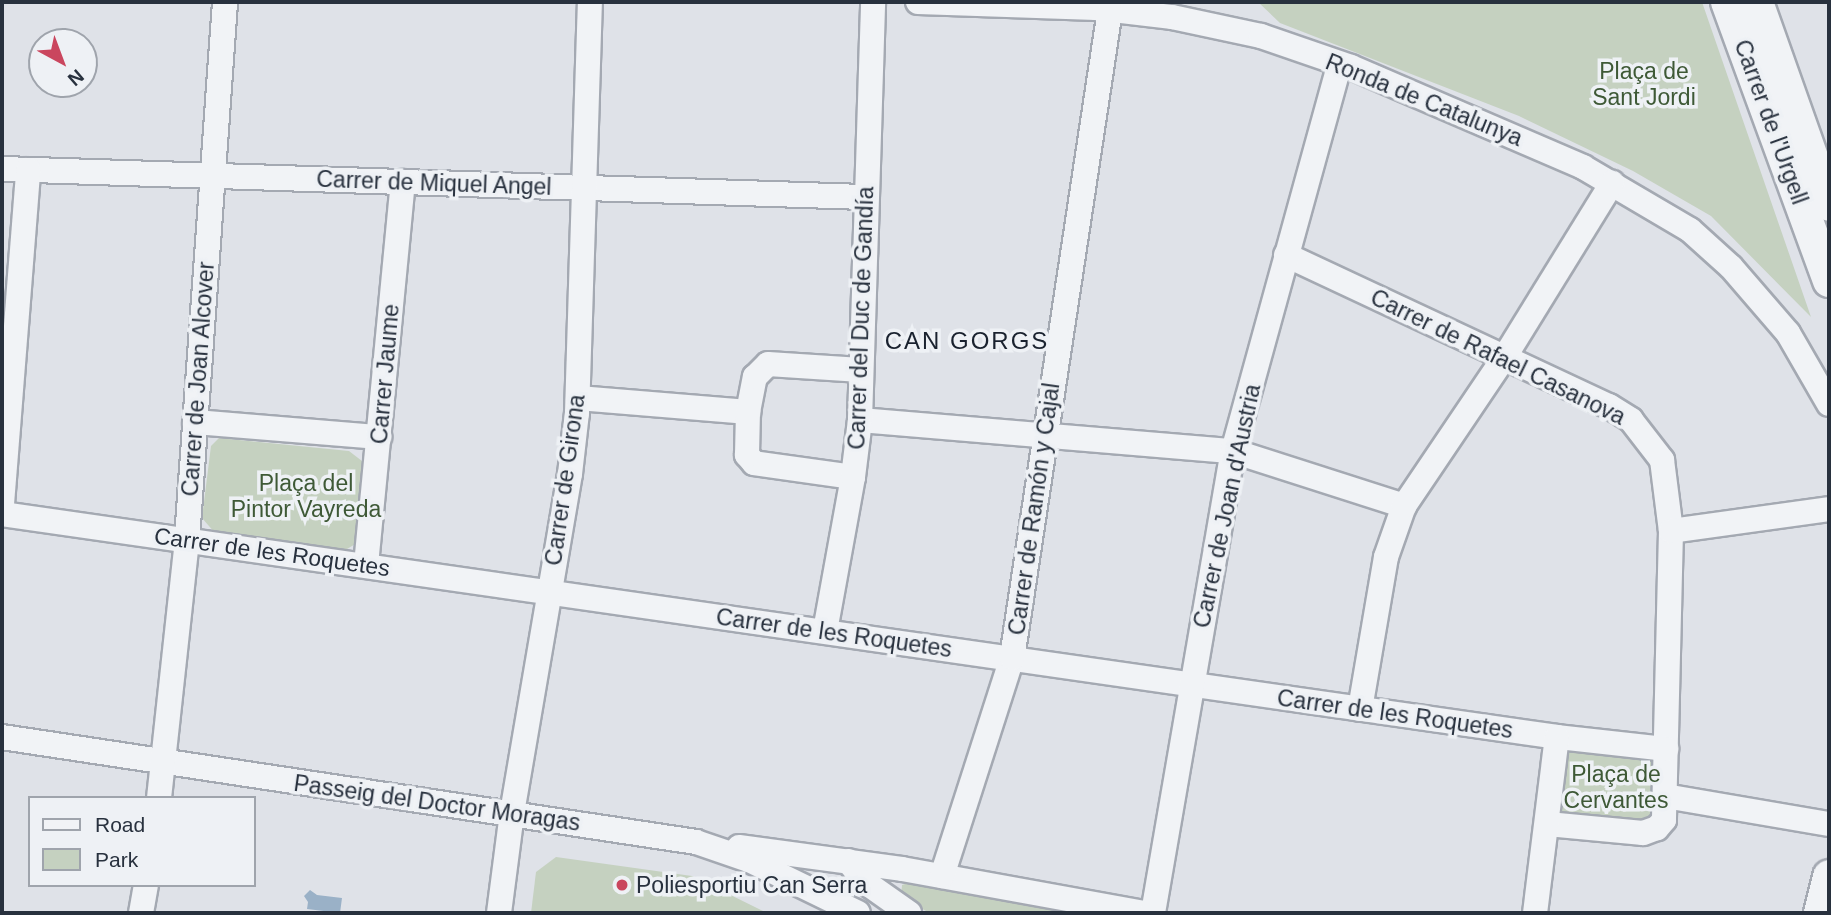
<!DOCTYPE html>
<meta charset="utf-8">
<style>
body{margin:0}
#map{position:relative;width:1831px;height:915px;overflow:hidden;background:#dfe2e8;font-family:Arial,sans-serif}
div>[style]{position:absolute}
.green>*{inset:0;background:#c5d1c0}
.water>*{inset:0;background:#9ab1c7}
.roads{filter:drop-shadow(2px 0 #a4a9b2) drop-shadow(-2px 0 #a4a9b2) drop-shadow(0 2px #a4a9b2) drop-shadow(0 -2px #a4a9b2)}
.minor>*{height:24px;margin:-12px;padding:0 12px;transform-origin:12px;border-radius:12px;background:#f1f3f6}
.tertiary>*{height:32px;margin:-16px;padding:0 16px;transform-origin:16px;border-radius:16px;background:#f1f3f6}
.dots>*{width:19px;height:19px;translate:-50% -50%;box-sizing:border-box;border:4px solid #eef1f5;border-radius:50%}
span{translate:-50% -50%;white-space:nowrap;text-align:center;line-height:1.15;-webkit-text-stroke:7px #eef1f5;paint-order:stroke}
.park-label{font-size:23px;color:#3e5936}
.street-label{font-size:23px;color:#28313e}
.poi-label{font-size:23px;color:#28313e}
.left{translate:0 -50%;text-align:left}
.neighbourhood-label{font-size:24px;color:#1a222f;letter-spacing:2px}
.frame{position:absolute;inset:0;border:4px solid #28313e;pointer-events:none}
.legend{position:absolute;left:28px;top:796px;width:228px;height:91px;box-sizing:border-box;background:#eef1f5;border:2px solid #9fa4ac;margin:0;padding:9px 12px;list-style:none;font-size:21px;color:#28313e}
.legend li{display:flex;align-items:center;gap:14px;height:35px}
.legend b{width:35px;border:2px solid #9fa4ac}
.north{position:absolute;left:28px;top:28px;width:70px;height:70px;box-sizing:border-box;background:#eef1f5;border:2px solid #9fa4ac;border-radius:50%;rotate:139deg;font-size:19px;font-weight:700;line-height:28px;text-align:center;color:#28313e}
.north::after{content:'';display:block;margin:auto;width:24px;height:32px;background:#ca465e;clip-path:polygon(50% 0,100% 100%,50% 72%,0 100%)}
</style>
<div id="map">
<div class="green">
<div style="clip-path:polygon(1258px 2px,1702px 2px,1811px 317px,1711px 216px,1633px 171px,1519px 116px,1280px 23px)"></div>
<div style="clip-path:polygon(219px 438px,349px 451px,362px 461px,357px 543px,342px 552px,215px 533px,202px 518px,211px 446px)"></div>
<div style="clip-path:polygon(1566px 750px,1655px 759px,1654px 807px,1650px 817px,1639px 823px,1556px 813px)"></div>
<div style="clip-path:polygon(556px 857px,692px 876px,767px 913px,531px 913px,536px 872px)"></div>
<div style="clip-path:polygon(920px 879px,1133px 913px,930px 913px,901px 898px,902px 885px)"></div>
</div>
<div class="water">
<div style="clip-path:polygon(310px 890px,317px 895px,342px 898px,340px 913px,307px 909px,308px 902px,304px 896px)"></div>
</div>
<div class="roads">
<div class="minor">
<div style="left:918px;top:2px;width:178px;rotate:1.9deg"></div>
<div style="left:1096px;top:8px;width:77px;rotate:6.8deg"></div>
<div style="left:1172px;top:17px;width:91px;rotate:12.1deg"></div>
<div style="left:1261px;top:36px;width:95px;rotate:19deg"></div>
<div style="left:1351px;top:67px;width:253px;rotate:23.3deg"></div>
<div style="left:1583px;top:167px;width:124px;rotate:30.5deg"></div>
<div style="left:1690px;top:230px;width:55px;rotate:42.1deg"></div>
<div style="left:1731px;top:267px;width:87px;rotate:49.2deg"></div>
<div style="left:1788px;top:333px;width:82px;rotate:60deg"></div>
<div style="left:2px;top:169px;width:864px;rotate:1.86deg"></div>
<div style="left:1286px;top:255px;width:357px;rotate:25.1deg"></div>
<div style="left:1609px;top:406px;width:26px;rotate:32deg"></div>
<div style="left:1631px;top:420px;width:51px;rotate:52.2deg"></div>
<div style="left:1662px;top:460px;width:72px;rotate:82.8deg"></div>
<div style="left:1671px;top:531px;width:289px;rotate:91.4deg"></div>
<div style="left:1664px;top:820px;width:11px;rotate:131deg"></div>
<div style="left:1657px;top:828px;width:15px;rotate:160deg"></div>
<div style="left:1643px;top:833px;width:96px;rotate:-174.6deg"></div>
<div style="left:578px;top:398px;width:171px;rotate:4.7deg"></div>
<div style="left:860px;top:420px;width:374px;rotate:4.8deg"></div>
<div style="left:1233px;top:451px;width:180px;rotate:17.8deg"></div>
<div style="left:195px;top:422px;width:185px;rotate:4.7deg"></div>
<div style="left:853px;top:477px;width:100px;rotate:-172deg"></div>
<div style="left:754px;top:463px;width:11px;rotate:-131deg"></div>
<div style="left:747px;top:455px;width:43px;rotate:-88.7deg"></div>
<div style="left:748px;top:412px;width:36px;rotate:-79deg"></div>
<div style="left:755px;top:377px;width:18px;rotate:-45deg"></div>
<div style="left:768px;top:364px;width:93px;rotate:3.7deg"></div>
<div style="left:2px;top:504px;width:335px;rotate:-85.5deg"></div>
<div style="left:2px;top:514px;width:1571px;rotate:8.16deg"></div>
<div style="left:1557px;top:737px;width:110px;rotate:6.3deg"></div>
<div style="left:1671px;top:531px;width:160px;rotate:-7.9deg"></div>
<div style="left:366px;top:565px;width:385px;rotate:-84.5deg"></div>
<div style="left:825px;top:631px;width:157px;rotate:-79.7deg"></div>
<div style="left:853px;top:477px;width:57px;rotate:-83deg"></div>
<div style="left:860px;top:420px;width:418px;rotate:-88.2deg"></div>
<div style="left:1360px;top:709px;width:154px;rotate:-80.3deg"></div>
<div style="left:1386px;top:557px;width:54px;rotate:-70.6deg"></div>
<div style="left:1404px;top:506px;width:179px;rotate:-56deg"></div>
<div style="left:1504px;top:358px;width:206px;rotate:-58.3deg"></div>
<div style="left:2px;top:737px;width:702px;rotate:8.6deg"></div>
<div style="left:696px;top:842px;width:56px;rotate:18.8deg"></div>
<div style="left:749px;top:860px;width:121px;rotate:25.9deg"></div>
<div style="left:1665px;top:796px;width:166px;rotate:9.7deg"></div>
<div style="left:159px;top:798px;width:261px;rotate:-83.8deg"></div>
<div style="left:187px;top:539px;width:538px;rotate:-85.95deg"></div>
<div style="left:739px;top:847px;width:164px;rotate:7.7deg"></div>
<div style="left:902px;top:869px;width:245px;rotate:10.3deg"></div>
<div style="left:848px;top:861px;width:27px;rotate:51deg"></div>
<div style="left:865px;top:882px;width:54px;rotate:35.2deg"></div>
<div style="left:942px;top:876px;width:229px;rotate:-72.2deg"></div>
<div style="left:1012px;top:658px;width:655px;rotate:-81.4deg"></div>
<div style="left:141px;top:913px;width:28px;rotate:-80deg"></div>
<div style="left:499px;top:913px;width:101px;rotate:-82.6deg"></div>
<div style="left:512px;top:813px;width:344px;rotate:-80.3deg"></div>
<div style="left:570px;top:474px;width:61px;rotate:-83.5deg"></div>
<div style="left:577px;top:413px;width:411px;rotate:-88.2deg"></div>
<div style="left:1153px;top:913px;width:469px;rotate:-80.2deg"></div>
<div style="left:1233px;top:451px;width:400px;rotate:-74.6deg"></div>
<div style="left:1535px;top:913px;width:177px;rotate:-82.9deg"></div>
</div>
<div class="tertiary">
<div style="left:1727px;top:2px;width:297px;rotate:69.9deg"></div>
<div style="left:1757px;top:2px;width:215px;rotate:70.5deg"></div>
<div style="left:1820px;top:913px;width:38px;rotate:-76deg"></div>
</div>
</div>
<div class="dots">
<div style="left:622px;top:885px;background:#ca465e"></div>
</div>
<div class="park-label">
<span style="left:1644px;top:84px">Plaça de<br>Sant Jordi</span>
<span style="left:306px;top:496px">Plaça del<br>Pintor Vayreda</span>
<span style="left:1616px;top:787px">Plaça de<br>Cervantes</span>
</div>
<div class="street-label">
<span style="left:1424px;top:100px;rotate:22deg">Ronda de Catalunya</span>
<span style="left:1771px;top:122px;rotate:70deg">Carrer de l'Urgell</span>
<span style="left:434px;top:183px;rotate:2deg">Carrer de Miquel Angel</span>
<span style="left:861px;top:318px;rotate:-88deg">Carrer del Duc de Gandía</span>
<span style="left:1498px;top:357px;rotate:26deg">Carrer de Rafael Casanova</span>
<span style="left:385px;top:374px;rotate:-85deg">Carrer Jaume</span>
<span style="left:198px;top:379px;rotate:-86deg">Carrer de Joan Alcover</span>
<span style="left:565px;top:480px;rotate:-82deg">Carrer de Girona</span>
<span style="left:1227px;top:506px;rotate:-78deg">Carrer de Joan d'Austria</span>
<span style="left:1034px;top:509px;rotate:-82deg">Carrer de Ramón y Cajal</span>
<span style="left:272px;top:552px;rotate:8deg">Carrer de les Roquetes</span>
<span style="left:834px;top:633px;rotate:8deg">Carrer de les Roquetes</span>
<span style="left:1395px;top:714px;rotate:8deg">Carrer de les Roquetes</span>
<span style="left:437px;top:803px;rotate:8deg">Passeig del Doctor Moragas</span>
</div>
<div class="poi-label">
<span class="left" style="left:636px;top:885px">Poliesportiu Can Serra</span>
</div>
<div class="neighbourhood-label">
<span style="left:967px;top:341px">CAN GORGS</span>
</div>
<div class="frame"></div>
<ul class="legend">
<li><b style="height:9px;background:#f1f3f6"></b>Road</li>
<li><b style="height:19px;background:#c5d1c0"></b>Park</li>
</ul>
<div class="north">N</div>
</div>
